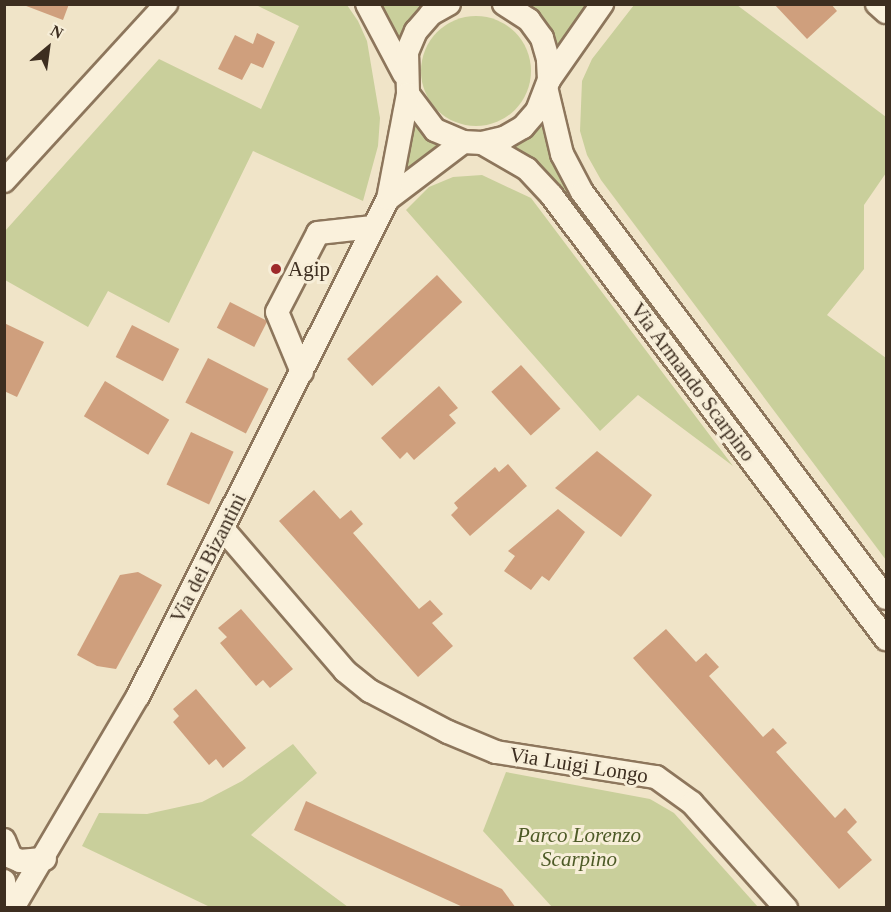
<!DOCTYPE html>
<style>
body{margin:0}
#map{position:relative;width:891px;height:912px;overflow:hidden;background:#f0e4c8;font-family:"Times New Roman",serif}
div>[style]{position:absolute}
.green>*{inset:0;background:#c9cf9b}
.round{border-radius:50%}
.building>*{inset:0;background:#cf9f7d;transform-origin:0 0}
.roads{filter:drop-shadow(2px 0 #8d765c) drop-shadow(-2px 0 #8d765c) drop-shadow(0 2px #8d765c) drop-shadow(0 -2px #8d765c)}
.minor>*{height:22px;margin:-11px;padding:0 11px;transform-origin:11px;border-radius:11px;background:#faf1dc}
.dots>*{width:16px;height:16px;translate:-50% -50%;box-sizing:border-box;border:3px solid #f7eed8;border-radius:50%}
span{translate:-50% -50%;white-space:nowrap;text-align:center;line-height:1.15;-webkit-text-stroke:6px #f7eed8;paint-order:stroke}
.poi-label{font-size:21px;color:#3d2e20}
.left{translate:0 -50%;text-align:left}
.street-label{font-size:21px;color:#3d2e20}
.park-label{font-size:21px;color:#4d5a26;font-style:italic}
.frame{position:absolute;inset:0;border:6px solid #3d2e20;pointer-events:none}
.north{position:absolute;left:18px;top:18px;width:60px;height:60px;-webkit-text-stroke:4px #f7eed8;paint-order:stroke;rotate:29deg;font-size:16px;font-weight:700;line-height:24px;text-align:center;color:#3d2e20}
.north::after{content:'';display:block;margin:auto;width:21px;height:27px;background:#3d2e20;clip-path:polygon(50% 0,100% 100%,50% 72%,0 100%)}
</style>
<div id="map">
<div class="green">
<div style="clip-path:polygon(256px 5px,347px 5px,358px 21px,367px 41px,380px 118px,378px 146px,363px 201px,253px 151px,169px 323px,108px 291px,88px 327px,5px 280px,5px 231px,159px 59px,261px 109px,299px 26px)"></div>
<div style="clip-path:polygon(381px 5px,431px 5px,401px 47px)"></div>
<div style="clip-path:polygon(522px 5px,592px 5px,559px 51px)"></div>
<div style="clip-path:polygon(634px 5px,737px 5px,886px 117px,886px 173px,864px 205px,864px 269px,827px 315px,886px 358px,886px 560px,601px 180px,587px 155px,580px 131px,582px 81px,592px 59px)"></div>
<div class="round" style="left:421px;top:16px;width:110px;height:110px"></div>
<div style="clip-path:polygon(543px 117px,554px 159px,569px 195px,538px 164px,507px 148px)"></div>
<div style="clip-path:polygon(411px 119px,444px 147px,407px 169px,404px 166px)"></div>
<div style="clip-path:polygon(482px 175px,531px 198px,733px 466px,638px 395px,600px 431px,406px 210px,429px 187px,453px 177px)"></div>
<div style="clip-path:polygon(293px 744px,317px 773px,251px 835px,348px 907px,210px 907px,82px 846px,99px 813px,147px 814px,202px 802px,242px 781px)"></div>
<div style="clip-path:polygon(506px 772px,650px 799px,674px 813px,758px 907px,552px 907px,483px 831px)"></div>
</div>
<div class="building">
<div style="clip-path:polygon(21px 4px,69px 4px,63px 20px)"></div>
<div style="clip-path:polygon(774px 4px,831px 4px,837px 11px,807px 39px)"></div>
<div style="clip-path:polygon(257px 33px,275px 42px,263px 68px,251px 63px,242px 80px,218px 69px,235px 35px,253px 44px)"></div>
<div style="left:437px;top:275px;width:37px;height:123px;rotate:47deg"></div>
<div style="left:230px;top:302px;width:42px;height:29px;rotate:27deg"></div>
<div style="clip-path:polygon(4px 323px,44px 342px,17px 397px,4px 391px)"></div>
<div style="left:132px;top:325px;width:53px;height:36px;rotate:27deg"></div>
<div style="left:208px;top:358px;width:68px;height:50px;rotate:27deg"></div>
<div style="left:521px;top:365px;width:59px;height:40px;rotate:48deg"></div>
<div style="left:105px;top:381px;width:75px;height:41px;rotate:31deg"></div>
<div style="clip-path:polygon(439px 386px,458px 408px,449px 415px,456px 423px,414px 460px,407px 452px,400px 459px,381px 438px)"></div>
<div style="left:191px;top:432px;width:47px;height:58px;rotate:25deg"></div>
<div style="clip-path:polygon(597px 451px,652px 495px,621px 537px,555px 488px)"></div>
<div style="clip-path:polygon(508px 464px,527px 486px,470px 536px,451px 515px,458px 508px,454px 503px,495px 467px,499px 472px)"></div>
<div style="clip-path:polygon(314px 490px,340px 519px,351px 510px,363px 524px,353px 533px,419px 609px,430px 600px,443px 614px,432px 623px,453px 646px,418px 677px,279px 521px)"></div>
<div style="clip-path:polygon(558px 509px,585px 532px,549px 581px,542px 576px,531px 590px,504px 571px,515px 556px,508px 551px)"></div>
<div style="clip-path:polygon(138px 572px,162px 585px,116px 669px,97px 666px,77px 655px,120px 575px)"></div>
<div style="clip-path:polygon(241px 609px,293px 669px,270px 688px,263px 680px,256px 686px,220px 643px,227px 637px,218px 628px)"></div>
<div style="clip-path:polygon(666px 629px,696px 662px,706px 653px,719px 667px,709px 676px,763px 737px,773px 728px,787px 743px,776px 752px,835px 818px,845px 808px,857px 822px,847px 832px,872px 860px,839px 889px,633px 658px)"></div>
<div style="clip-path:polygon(196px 689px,246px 748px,223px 768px,216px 759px,209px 765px,173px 722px,179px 716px,173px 709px)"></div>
<div style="clip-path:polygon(306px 801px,502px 889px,516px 908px,465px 908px,294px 830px)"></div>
</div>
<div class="roads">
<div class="minor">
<div style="left:367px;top:4px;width:79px;rotate:62.1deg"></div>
<div style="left:449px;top:4px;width:21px;rotate:151deg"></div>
<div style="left:431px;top:14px;width:23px;rotate:131deg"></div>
<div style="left:416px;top:31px;width:23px;rotate:113deg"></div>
<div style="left:407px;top:52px;width:42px;rotate:88.6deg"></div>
<div style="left:408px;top:94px;width:45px;rotate:53.1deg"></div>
<div style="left:435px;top:130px;width:30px;rotate:23deg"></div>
<div style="left:463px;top:142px;width:19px;rotate:3deg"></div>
<div style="left:482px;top:143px;width:23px;rotate:-13deg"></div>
<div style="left:504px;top:138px;width:22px;rotate:-30deg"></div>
<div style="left:523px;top:127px;width:21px;rotate:-49deg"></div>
<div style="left:537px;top:111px;width:33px;rotate:-69deg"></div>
<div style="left:549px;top:80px;width:21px;rotate:-93deg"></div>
<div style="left:548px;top:59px;width:22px;rotate:-106deg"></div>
<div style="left:542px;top:38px;width:22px;rotate:-126deg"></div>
<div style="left:529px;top:20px;width:30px;rotate:-147deg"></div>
<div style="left:877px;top:4px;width:12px;rotate:42deg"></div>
<div style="left:549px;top:80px;width:93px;rotate:-55.1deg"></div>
<div style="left:547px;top:91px;width:65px;rotate:76.6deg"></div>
<div style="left:562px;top:154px;width:43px;rotate:62.2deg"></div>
<div style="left:582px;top:192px;width:507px;rotate:53.18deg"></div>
<div style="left:482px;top:143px;width:52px;rotate:30deg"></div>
<div style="left:527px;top:169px;width:37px;rotate:47deg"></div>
<div style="left:552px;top:196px;width:555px;rotate:52.99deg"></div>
<div style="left:4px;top:181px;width:240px;rotate:-47.5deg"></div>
<div style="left:388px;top:199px;width:94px;rotate:-37.2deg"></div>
<div style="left:302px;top:372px;width:65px;rotate:-112.6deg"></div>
<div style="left:277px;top:312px;width:89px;rotate:-62.6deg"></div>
<div style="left:318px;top:233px;width:55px;rotate:-6.2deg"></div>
<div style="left:223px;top:529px;width:187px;rotate:49.3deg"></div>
<div style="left:345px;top:671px;width:32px;rotate:39deg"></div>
<div style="left:370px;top:691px;width:88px;rotate:27.7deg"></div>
<div style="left:448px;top:732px;width:52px;rotate:22.6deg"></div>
<div style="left:496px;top:752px;width:162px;rotate:8.9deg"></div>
<div style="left:656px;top:777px;width:44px;rotate:35.8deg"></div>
<div style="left:692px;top:803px;width:141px;rotate:48.2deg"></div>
<div style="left:4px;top:840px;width:18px;rotate:68deg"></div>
<div style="left:11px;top:857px;width:10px;rotate:24deg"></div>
<div style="left:20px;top:861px;width:25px;rotate:-5deg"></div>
<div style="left:4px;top:881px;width:27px;rotate:84deg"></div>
<div style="left:13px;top:908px;width:246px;rotate:-59.5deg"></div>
<div style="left:138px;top:696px;width:556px;rotate:-63.3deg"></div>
<div style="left:388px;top:199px;width:107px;rotate:-79.2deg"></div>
</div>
</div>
<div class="dots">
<div style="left:276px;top:269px;background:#9e2a2b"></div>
</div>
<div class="poi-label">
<span class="left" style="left:288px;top:269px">Agip</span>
</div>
<div class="street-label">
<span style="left:693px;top:382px;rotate:53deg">Via Armando Scarpino</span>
<span style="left:208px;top:558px;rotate:-63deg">Via dei Bizantini</span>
<span style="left:579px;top:765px;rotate:9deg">Via Luigi Longo</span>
</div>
<div class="park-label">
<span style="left:579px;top:847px">Parco Lorenzo<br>Scarpino</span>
</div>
<div class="frame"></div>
<div class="north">N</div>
</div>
